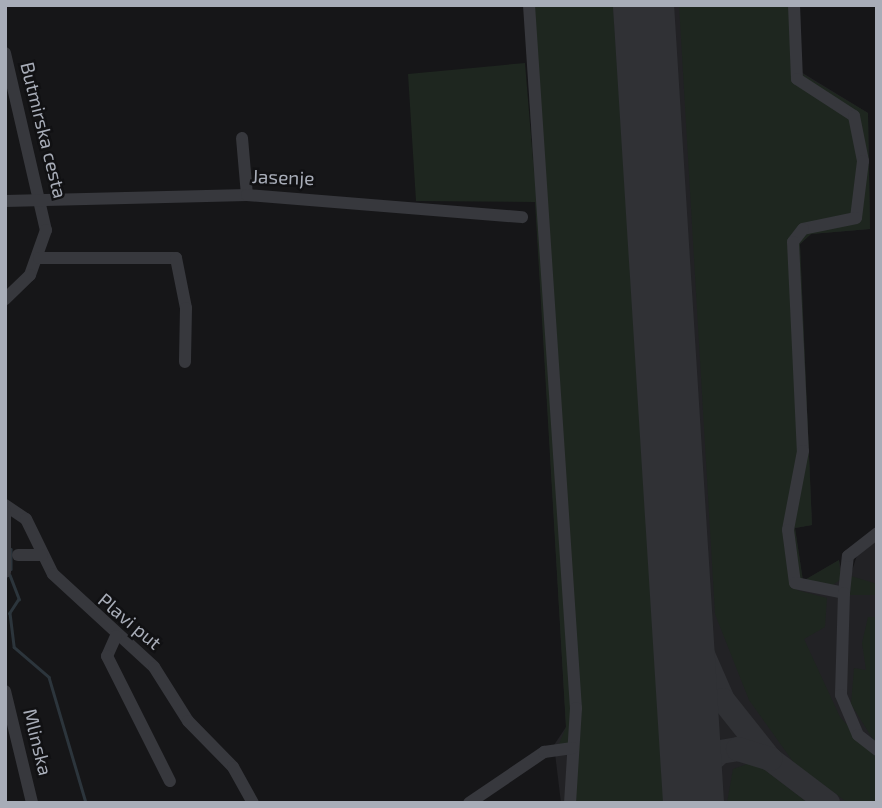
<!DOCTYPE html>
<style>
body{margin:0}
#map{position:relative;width:882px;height:808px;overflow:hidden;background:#161618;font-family:"Exo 2",sans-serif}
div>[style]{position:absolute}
.built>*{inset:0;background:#222225}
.green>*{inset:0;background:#1e261f}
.stream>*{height:2.5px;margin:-1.25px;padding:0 1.25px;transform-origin:1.25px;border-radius:1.25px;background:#2c353c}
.taxiway>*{height:24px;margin:-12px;padding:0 12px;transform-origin:12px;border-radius:12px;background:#303135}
.runway>*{height:61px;margin:-30.5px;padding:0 30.5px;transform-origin:30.5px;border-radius:30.5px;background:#303135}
.minor>*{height:12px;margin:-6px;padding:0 6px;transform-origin:6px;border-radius:6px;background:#37383d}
span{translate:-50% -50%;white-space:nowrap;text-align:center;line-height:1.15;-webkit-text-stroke:5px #111113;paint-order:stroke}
.street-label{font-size:19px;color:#a8adb8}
.frame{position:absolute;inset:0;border:7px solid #a8adb8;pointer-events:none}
</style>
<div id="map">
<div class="built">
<div style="clip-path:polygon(524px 5px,800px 5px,801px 72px,868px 113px,870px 229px,811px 234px,800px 244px,812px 525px,795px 528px,803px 581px,839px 560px,842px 572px,852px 571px,857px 555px,877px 541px,877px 803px,561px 803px,554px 745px,566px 727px)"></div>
</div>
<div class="green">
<div style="clip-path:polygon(524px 5px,572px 689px,570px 745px,559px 744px,566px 727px,535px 202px,416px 201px,408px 74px,525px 63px,534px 173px)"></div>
<div style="clip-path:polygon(531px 5px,613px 5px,667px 803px,572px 803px,576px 749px)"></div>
<div style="clip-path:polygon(679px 5px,791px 5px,792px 67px,847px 112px,858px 131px,856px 213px,797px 229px,801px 455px,786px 521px,797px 590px,827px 598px,825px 627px,804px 639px,840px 717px,877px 758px,877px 803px,848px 803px,794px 763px,749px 700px,715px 614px)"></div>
<div style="clip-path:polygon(796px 5px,801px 73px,868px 113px,870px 229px,811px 234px,800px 244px,812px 525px,795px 528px,803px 581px,839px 560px,841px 579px,833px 585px,800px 584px,792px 530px,802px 482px,796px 243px,810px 231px,856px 222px,864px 137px,862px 125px,801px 80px)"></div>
<div style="clip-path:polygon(851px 576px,877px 584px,877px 595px,850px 595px)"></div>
<div style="clip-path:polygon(868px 617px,877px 617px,877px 746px,851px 704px,854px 668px,866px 670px,862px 643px)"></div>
<div style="clip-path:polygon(750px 763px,760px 766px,808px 803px,727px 803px,733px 769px)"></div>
</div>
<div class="stream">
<div style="left:11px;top:549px;width:20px;rotate:90deg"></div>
<div style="left:10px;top:575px;width:26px;rotate:69deg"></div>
<div style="left:19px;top:599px;width:17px;rotate:123deg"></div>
<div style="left:10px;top:613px;width:34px;rotate:83deg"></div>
<div style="left:14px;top:647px;width:46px;rotate:40.6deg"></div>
<div style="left:49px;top:677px;width:131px;rotate:73.6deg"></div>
</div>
<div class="taxiway">
<div style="left:680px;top:602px;width:107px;rotate:66.3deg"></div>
<div style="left:723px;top:700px;width:75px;rotate:51.5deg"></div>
<div style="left:770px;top:759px;width:73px;rotate:37.2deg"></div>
<div style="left:692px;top:791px;width:20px;rotate:-72deg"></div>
<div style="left:698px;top:772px;width:30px;rotate:-42deg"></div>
<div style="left:720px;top:752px;width:18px;rotate:-9deg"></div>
<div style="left:738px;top:749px;width:34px;rotate:17deg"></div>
</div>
<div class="runway">
<div style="left:643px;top:5px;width:800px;rotate:86.41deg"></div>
</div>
<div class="minor">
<div style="left:529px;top:5px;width:705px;rotate:86.18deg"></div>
<div style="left:576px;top:708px;width:95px;rotate:93.6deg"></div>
<div style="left:794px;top:5px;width:74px;rotate:87.7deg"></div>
<div style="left:797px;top:79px;width:68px;rotate:33deg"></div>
<div style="left:854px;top:116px;width:46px;rotate:78.7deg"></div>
<div style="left:863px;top:161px;width:57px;rotate:97deg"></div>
<div style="left:856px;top:218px;width:54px;rotate:168.3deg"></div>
<div style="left:803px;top:229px;width:16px;rotate:128deg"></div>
<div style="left:793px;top:242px;width:209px;rotate:87.3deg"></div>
<div style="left:803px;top:451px;width:80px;rotate:100.8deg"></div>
<div style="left:788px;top:530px;width:53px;rotate:82.5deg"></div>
<div style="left:795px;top:583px;width:50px;rotate:11.5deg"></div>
<div style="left:844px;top:593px;width:37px;rotate:-84deg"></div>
<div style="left:848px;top:556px;width:37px;rotate:-38deg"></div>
<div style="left:5px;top:53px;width:182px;rotate:77deg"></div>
<div style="left:46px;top:230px;width:48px;rotate:109.6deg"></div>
<div style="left:30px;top:275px;width:35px;rotate:136deg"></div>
<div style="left:242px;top:138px;width:57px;rotate:85deg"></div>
<div style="left:5px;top:201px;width:242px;rotate:-1.4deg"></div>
<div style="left:247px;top:195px;width:276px;rotate:4.6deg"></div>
<div style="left:39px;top:258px;width:137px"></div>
<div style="left:176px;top:258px;width:51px;rotate:78.7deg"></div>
<div style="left:186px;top:308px;width:54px;rotate:91.1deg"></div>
<div style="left:5px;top:505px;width:25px;rotate:34deg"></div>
<div style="left:26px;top:519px;width:61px;rotate:63.9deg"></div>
<div style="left:53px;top:574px;width:137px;rotate:42.6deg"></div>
<div style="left:154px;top:667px;width:64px;rotate:57.8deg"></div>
<div style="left:188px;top:721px;width:64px;rotate:45.6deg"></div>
<div style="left:233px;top:767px;width:41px;rotate:60.9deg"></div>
<div style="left:5px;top:512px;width:60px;rotate:90deg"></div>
<div style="left:18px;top:555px;width:24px"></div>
<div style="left:844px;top:593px;width:102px;rotate:91.7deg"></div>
<div style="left:841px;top:695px;width:43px;rotate:67deg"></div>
<div style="left:858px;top:735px;width:24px;rotate:38deg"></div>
<div style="left:116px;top:636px;width:22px;rotate:114deg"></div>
<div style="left:107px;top:656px;width:140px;rotate:63.3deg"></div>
<div style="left:5px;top:691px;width:115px;rotate:76.4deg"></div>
<div style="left:469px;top:803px;width:91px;rotate:-34.2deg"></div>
<div style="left:544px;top:752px;width:29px;rotate:-8deg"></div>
</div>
<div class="street-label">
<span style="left:44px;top:130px;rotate:76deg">Butmirska cesta</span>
<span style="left:283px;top:177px;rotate:2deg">Jasenje</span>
<span style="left:130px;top:621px;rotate:40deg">Plavi put</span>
<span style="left:38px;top:742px;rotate:76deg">Mlinska</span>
</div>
<div class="frame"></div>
</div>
